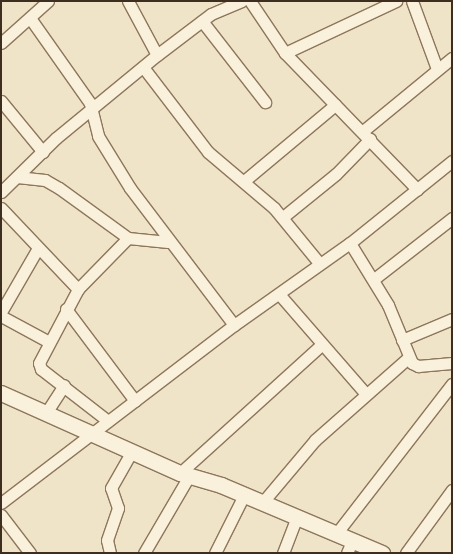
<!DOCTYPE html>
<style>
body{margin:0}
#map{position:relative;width:453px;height:554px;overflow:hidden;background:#f0e4c8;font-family:Lora,serif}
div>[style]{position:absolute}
.roads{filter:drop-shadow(1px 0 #8d765c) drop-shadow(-1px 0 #8d765c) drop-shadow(0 1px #8d765c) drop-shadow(0 -1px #8d765c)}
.street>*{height:11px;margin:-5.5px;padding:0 5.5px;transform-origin:5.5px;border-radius:5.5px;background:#faf1dc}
.secondary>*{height:15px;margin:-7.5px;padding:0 7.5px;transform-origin:7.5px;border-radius:7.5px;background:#faf1dc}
span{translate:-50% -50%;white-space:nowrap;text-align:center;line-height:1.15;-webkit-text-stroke:3px #f7eed8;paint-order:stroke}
.frame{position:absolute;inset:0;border:2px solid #3d2e20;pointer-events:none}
</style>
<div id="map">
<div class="roads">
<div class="street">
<div style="left:128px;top:1px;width:61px;rotate:61.8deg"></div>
<div style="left:250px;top:1px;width:63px;rotate:56.1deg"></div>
<div style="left:285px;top:53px;width:190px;rotate:45.9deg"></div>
<div style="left:412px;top:1px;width:72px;rotate:69.8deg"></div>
<div style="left:30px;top:18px;width:104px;rotate:54.8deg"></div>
<div style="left:90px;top:103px;width:34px;rotate:76deg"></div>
<div style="left:98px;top:136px;width:61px;rotate:58.4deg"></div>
<div style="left:130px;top:188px;width:172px;rotate:52.8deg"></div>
<div style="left:202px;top:21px;width:103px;rotate:52.1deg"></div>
<div style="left:1px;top:43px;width:63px;rotate:-41.8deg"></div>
<div style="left:285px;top:53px;width:123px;rotate:-25.1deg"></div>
<div style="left:143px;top:67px;width:107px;rotate:52.6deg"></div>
<div style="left:208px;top:152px;width:87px;rotate:40.3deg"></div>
<div style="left:274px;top:208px;width:72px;rotate:50.6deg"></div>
<div style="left:1px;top:101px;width:66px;rotate:50.5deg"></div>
<div style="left:363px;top:131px;width:115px;rotate:-39.4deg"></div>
<div style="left:17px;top:177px;width:28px;rotate:6deg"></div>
<div style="left:45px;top:180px;width:16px;rotate:30deg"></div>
<div style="left:59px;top:188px;width:85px;rotate:35.9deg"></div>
<div style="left:128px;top:238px;width:40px;rotate:5.7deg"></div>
<div style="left:244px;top:181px;width:119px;rotate:-39.9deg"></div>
<div style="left:1px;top:192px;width:77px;rotate:-44.5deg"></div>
<div style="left:56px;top:138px;width:131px;rotate:-39.4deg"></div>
<div style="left:157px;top:55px;width:68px;rotate:-37.2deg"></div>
<div style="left:211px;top:14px;width:33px;rotate:-23deg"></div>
<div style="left:1px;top:208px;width:112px;rotate:46.5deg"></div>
<div style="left:283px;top:217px;width:68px;rotate:-39.1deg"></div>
<div style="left:336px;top:174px;width:49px;rotate:-45.8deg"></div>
<div style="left:350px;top:243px;width:73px;rotate:58.5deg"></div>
<div style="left:388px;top:305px;width:63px;rotate:67.5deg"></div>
<div style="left:412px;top:363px;width:7px;rotate:27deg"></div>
<div style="left:418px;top:366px;width:34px;rotate:-5deg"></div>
<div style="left:374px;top:279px;width:99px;rotate:-38deg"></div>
<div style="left:279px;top:294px;width:133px;rotate:49deg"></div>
<div style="left:66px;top:309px;width:115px;rotate:53.1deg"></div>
<div style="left:1px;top:312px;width:74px;rotate:-60deg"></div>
<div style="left:1px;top:316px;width:55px;rotate:28.4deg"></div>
<div style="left:402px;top:340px;width:54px;rotate:-22.8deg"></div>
<div style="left:46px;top:413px;width:33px;rotate:-57deg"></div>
<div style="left:108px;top:421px;width:85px;rotate:-142.2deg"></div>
<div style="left:41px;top:369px;width:6px;rotate:-108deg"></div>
<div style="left:39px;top:363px;width:84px;rotate:-62.2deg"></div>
<div style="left:78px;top:289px;width:71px;rotate:-45.6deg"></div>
<div style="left:180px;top:473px;width:190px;rotate:-42.2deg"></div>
<div style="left:1px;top:503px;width:293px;rotate:-37.4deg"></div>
<div style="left:234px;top:325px;width:142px;rotate:-35.3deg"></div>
<div style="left:350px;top:243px;width:131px;rotate:-38.8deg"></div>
<div style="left:262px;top:503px;width:82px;rotate:-49.9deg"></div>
<div style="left:315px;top:440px;width:124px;rotate:-41.4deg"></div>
<div style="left:1px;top:515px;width:48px;rotate:52.7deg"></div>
<div style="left:336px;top:534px;width:190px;rotate:-52.3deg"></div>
<div style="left:110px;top:553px;width:13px;rotate:-103deg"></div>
<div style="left:107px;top:540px;width:34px;rotate:-71deg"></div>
<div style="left:118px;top:508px;width:21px;rotate:-109deg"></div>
<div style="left:111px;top:488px;width:43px;rotate:-60.4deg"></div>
<div style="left:144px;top:553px;width:89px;rotate:-59.7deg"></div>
<div style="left:215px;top:553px;width:65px;rotate:-63.4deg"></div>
<div style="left:283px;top:553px;width:36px;rotate:-69deg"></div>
<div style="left:347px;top:553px;width:13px;rotate:-67deg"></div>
<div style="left:406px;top:553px;width:78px;rotate:-53.9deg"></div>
</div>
<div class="secondary">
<div style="left:1px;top:393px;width:196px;rotate:24.1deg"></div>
<div style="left:180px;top:473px;width:43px;rotate:16.3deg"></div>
<div style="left:221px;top:485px;width:175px;rotate:22.9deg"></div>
</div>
</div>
<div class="frame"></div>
</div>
